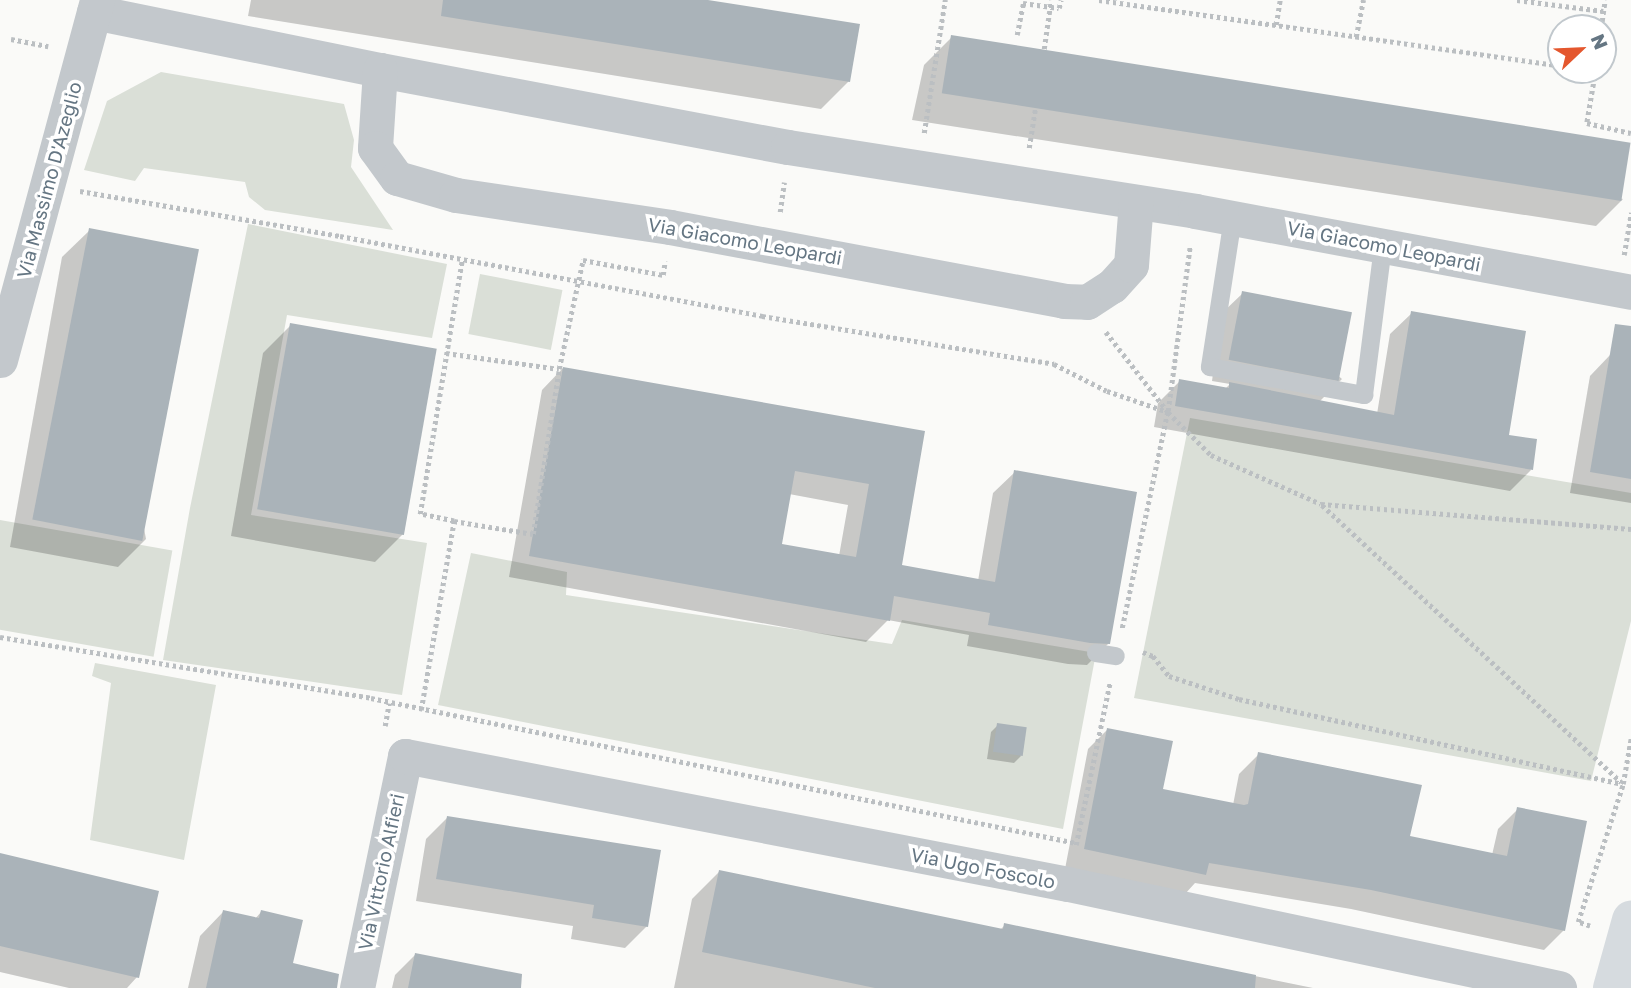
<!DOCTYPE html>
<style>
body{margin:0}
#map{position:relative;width:1631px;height:988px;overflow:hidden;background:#fafaf8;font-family:"Golos Text",sans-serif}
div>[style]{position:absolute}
.green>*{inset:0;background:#dadfd7;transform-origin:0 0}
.shadow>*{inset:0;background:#0003}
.building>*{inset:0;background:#aab3b9;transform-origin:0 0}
.path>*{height:4.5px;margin-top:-2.25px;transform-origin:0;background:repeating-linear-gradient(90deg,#bbbfc2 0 3.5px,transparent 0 7px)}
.lane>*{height:18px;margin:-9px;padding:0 9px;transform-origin:9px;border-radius:9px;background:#c3c8cc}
.street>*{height:35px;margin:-17.5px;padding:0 17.5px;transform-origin:17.5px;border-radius:17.5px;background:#c3c8cc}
.secondary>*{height:38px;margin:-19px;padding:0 19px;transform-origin:19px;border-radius:19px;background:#d6dbdf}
span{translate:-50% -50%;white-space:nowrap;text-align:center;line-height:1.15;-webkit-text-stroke:7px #fff;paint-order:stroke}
.street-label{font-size:19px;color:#657683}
.north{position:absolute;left:1547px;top:14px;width:70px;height:70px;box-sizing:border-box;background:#fff;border:2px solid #c1c8cd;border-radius:50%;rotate:67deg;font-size:19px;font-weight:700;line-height:28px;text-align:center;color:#657683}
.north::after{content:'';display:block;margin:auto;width:24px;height:32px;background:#e4572e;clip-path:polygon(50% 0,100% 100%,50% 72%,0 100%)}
</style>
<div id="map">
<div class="green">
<div style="clip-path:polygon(161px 72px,344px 104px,354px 140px,351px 167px,393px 230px,265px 210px,249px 197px,245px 182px,144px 168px,135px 181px,84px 170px,107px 101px)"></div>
<div style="clip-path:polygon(248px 224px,447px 264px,432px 338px,287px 315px,251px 515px,427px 543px,402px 695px,163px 660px,190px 508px)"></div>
<div style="left:480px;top:274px;width:84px;height:61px;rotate:11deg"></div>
<div style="clip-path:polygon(1190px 418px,1631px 493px,1631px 621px,1591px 781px,1134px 698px)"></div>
<div style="left:0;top:520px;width:175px;height:108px;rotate:10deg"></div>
<div style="clip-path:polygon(471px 553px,567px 572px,566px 595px,892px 644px,902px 620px,1096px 653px,1063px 829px,438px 705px)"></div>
<div style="clip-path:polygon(95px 663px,216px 685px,184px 860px,90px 840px,111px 683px,92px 676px)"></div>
</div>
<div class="shadow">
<div style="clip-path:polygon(251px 0,697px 0,849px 81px,821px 109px,248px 16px)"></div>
<div style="clip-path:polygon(952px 37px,1623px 199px,1596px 226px,912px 120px,924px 65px)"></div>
<div style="clip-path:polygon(90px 230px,146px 539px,118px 567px,10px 547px,62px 257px)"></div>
<div style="clip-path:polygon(1243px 293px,1342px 379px,1319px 402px,1377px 414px,1390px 334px,1412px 313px,1531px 470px,1510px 491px,1154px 427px,1158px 403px,1180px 381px,1225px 389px,1230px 384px,1212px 381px,1221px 314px)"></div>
<div style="clip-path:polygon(291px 325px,403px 534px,375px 562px,231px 536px,263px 353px)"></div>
<div style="clip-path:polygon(1611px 354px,1631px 357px,1631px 503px,1570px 493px,1590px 376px)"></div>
<div style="clip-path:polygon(evenodd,563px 368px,923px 433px,900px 566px,978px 581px,993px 493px,1015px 472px,1109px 643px,1087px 665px,1068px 664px,967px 646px,969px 635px,888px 620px,866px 642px,509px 577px,542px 390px,563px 368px,789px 494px,848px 505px,839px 556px,780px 546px,789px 494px)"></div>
<div style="clip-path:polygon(998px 725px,1021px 756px,1014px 763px,987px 759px,991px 732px)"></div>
<div style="clip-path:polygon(1108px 729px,1161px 790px,1233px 805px,1239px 774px,1259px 754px,1408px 837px,1492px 855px,1498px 829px,1518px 809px,1564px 930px,1544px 950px,1351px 909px,1195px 883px,1185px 894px,1065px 869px,1088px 749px)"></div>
<div style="clip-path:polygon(447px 818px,647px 926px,625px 948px,571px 939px,573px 926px,416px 901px,426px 839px)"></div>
<div style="clip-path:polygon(0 855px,137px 977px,127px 988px,69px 988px,0 972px)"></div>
<div style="clip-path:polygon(719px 872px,1000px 930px,1005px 925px,1313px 988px,674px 988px,692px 899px)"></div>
<div style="clip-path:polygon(224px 911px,255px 919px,261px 912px,291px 965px,308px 988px,188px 988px,200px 936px)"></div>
<div style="clip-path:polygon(415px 955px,489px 988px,392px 988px,395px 975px)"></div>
</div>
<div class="building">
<div style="clip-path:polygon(443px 0,708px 0,860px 24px,850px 82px,441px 16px)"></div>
<div style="left:951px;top:35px;width:688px;height:59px;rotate:9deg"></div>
<div style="left:89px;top:228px;width:112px;height:297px;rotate:11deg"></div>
<div style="left:1242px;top:291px;width:112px;height:70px;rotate:11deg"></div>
<div style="clip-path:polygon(1411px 311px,1526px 331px,1509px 435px,1537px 439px,1533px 470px,1175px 406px,1179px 379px,1229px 388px,1229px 382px,1394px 415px)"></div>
<div style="left:290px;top:323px;width:149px;height:189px;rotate:10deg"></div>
<div style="clip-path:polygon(1615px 324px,1631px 326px,1631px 479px,1590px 472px)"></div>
<div style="clip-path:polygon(evenodd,563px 367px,925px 431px,902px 565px,995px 582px,1014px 470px,1137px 492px,1110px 644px,1090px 643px,988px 625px,990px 613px,894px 596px,890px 621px,529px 556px,563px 367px,795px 471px,869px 484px,856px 557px,782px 544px,795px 471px)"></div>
<div style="left:997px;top:723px;width:30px;height:29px;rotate:8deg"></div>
<div style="clip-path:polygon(1107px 728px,1173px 741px,1163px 789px,1244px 805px,1248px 804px,1258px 752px,1422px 785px,1410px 836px,1507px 856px,1517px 807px,1587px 821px,1565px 931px,1371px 890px,1209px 863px,1206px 875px,1084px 849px)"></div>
<div style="clip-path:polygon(447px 816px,661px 850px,648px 927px,592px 918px,594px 905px,436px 879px)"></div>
<div style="clip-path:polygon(0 853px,159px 891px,139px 978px,0 946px)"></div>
<div style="clip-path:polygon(719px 870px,1003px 929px,1004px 923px,1256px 975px,1255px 988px,875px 988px,702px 952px)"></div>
<div style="clip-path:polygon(223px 910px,259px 918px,261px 910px,303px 920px,293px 963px,339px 974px,337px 988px,206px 988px)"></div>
<div style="clip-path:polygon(415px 953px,522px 974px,521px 988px,408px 988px)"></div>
</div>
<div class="path">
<div style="left:1099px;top:0;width:467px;rotate:8.1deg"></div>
<div style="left:1517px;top:0;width:87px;rotate:7.3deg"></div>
<div style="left:1276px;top:25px;width:25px;rotate:-81deg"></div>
<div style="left:1601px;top:28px;width:28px;rotate:-82deg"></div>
<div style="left:1017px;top:35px;width:33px;rotate:-79deg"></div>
<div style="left:1023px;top:3px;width:36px;rotate:8deg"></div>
<div style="left:1059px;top:8px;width:8px;rotate:-76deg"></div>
<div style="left:1356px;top:37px;width:38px;rotate:-79deg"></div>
<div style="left:11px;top:39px;width:38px;rotate:11deg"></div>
<div style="left:1044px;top:49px;width:49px;rotate:-81.9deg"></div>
<div style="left:1586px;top:70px;width:10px;rotate:6deg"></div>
<div style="left:1596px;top:70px;width:54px;rotate:99.6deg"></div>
<div style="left:1587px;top:123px;width:45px;rotate:12.8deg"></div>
<div style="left:924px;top:133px;width:135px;rotate:-81deg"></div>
<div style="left:1029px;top:148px;width:39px;rotate:-81deg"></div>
<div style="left:80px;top:191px;width:264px;rotate:9.8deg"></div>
<div style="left:340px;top:236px;width:430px;rotate:10.7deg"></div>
<div style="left:762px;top:316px;width:296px;rotate:9.3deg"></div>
<div style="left:1054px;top:364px;width:59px;rotate:27deg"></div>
<div style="left:1107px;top:391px;width:65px;rotate:19deg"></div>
<div style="left:1168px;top:412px;width:61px;rotate:45deg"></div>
<div style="left:1211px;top:455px;width:120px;rotate:24deg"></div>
<div style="left:1321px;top:504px;width:311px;rotate:4.6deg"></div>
<div style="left:780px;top:212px;width:30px;rotate:-82deg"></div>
<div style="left:1624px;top:255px;width:43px;rotate:-80.5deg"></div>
<div style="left:1106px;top:332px;width:101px;rotate:52.2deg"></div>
<div style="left:1168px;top:412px;width:223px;rotate:101.9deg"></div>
<div style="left:446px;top:353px;width:114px;rotate:8.1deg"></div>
<div style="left:1168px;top:411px;width:166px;rotate:-82.4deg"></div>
<div style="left:1322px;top:505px;width:408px;rotate:42.8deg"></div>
<div style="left:454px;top:521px;width:35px;rotate:-168deg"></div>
<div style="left:420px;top:514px;width:258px;rotate:-80.6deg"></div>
<div style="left:0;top:637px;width:376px;rotate:9.3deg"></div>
<div style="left:371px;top:698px;width:720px;rotate:11.62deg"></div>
<div style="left:1143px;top:652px;width:11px;rotate:22deg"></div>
<div style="left:1153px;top:656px;width:26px;rotate:51deg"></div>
<div style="left:1169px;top:676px;width:74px;rotate:18.2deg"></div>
<div style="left:1239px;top:699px;width:393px;rotate:12.5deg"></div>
<div style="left:421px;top:710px;width:192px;rotate:-80.1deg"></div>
<div style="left:454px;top:521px;width:80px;rotate:9.3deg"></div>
<div style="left:533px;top:534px;width:167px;rotate:-81deg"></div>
<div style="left:559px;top:369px;width:112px;rotate:-77.6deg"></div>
<div style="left:583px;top:260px;width:81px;rotate:10.6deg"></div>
<div style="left:663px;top:275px;width:14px;rotate:-82deg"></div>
<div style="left:385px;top:726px;width:23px;rotate:-80deg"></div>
<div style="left:1076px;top:845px;width:167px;rotate:-78.2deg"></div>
<div style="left:1590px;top:926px;width:13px;rotate:-162deg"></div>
<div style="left:1578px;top:922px;width:145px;rotate:-71.9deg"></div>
<div style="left:1623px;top:784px;width:47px;rotate:-80.1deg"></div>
</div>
<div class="lane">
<div style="left:1233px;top:218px;width:151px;rotate:98.8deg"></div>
<div style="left:1210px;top:367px;width:157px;rotate:10.3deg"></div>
<div style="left:1364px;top:395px;width:150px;rotate:-82.7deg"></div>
<div style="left:1096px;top:653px;width:20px;rotate:9deg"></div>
</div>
<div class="street">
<div style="left:94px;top:12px;width:292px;rotate:11.5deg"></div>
<div style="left:380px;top:70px;width:415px;rotate:10.7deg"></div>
<div style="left:788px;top:147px;width:412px;rotate:8.9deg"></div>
<div style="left:1195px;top:211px;width:443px;rotate:10.5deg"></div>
<div style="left:380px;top:70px;width:78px;rotate:93.7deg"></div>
<div style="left:375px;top:148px;width:37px;rotate:54deg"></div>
<div style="left:397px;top:178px;width:61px;rotate:16.1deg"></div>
<div style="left:456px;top:195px;width:216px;rotate:8.5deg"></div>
<div style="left:670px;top:227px;width:401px;rotate:10.6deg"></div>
<div style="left:1064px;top:301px;width:23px;rotate:2deg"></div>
<div style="left:1087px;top:302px;width:30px;rotate:-33deg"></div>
<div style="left:1112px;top:286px;width:28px;rotate:-48deg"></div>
<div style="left:1131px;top:265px;width:63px;rotate:-85.5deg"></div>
<div style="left:0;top:360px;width:373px;rotate:-74.9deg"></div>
<div style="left:357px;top:988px;width:237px;rotate:-78.3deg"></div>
<div style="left:405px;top:756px;width:675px;rotate:10.93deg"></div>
<div style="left:1068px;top:884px;width:502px;rotate:11.96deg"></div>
</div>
<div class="secondary">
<div style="left:1612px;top:988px;width:71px;rotate:-74.4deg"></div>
</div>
<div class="street-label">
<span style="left:49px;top:180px;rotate:-75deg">Via Massimo D'Azeglio</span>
<span style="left:745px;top:241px;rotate:10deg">Via Giacomo Leopardi</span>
<span style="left:1384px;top:246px;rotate:11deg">Via Giacomo Leopardi</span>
<span style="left:983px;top:868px;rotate:11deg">Via Ugo Foscolo</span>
<span style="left:381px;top:872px;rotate:-78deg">Via Vittorio Alfieri</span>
</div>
<div class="north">N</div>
</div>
